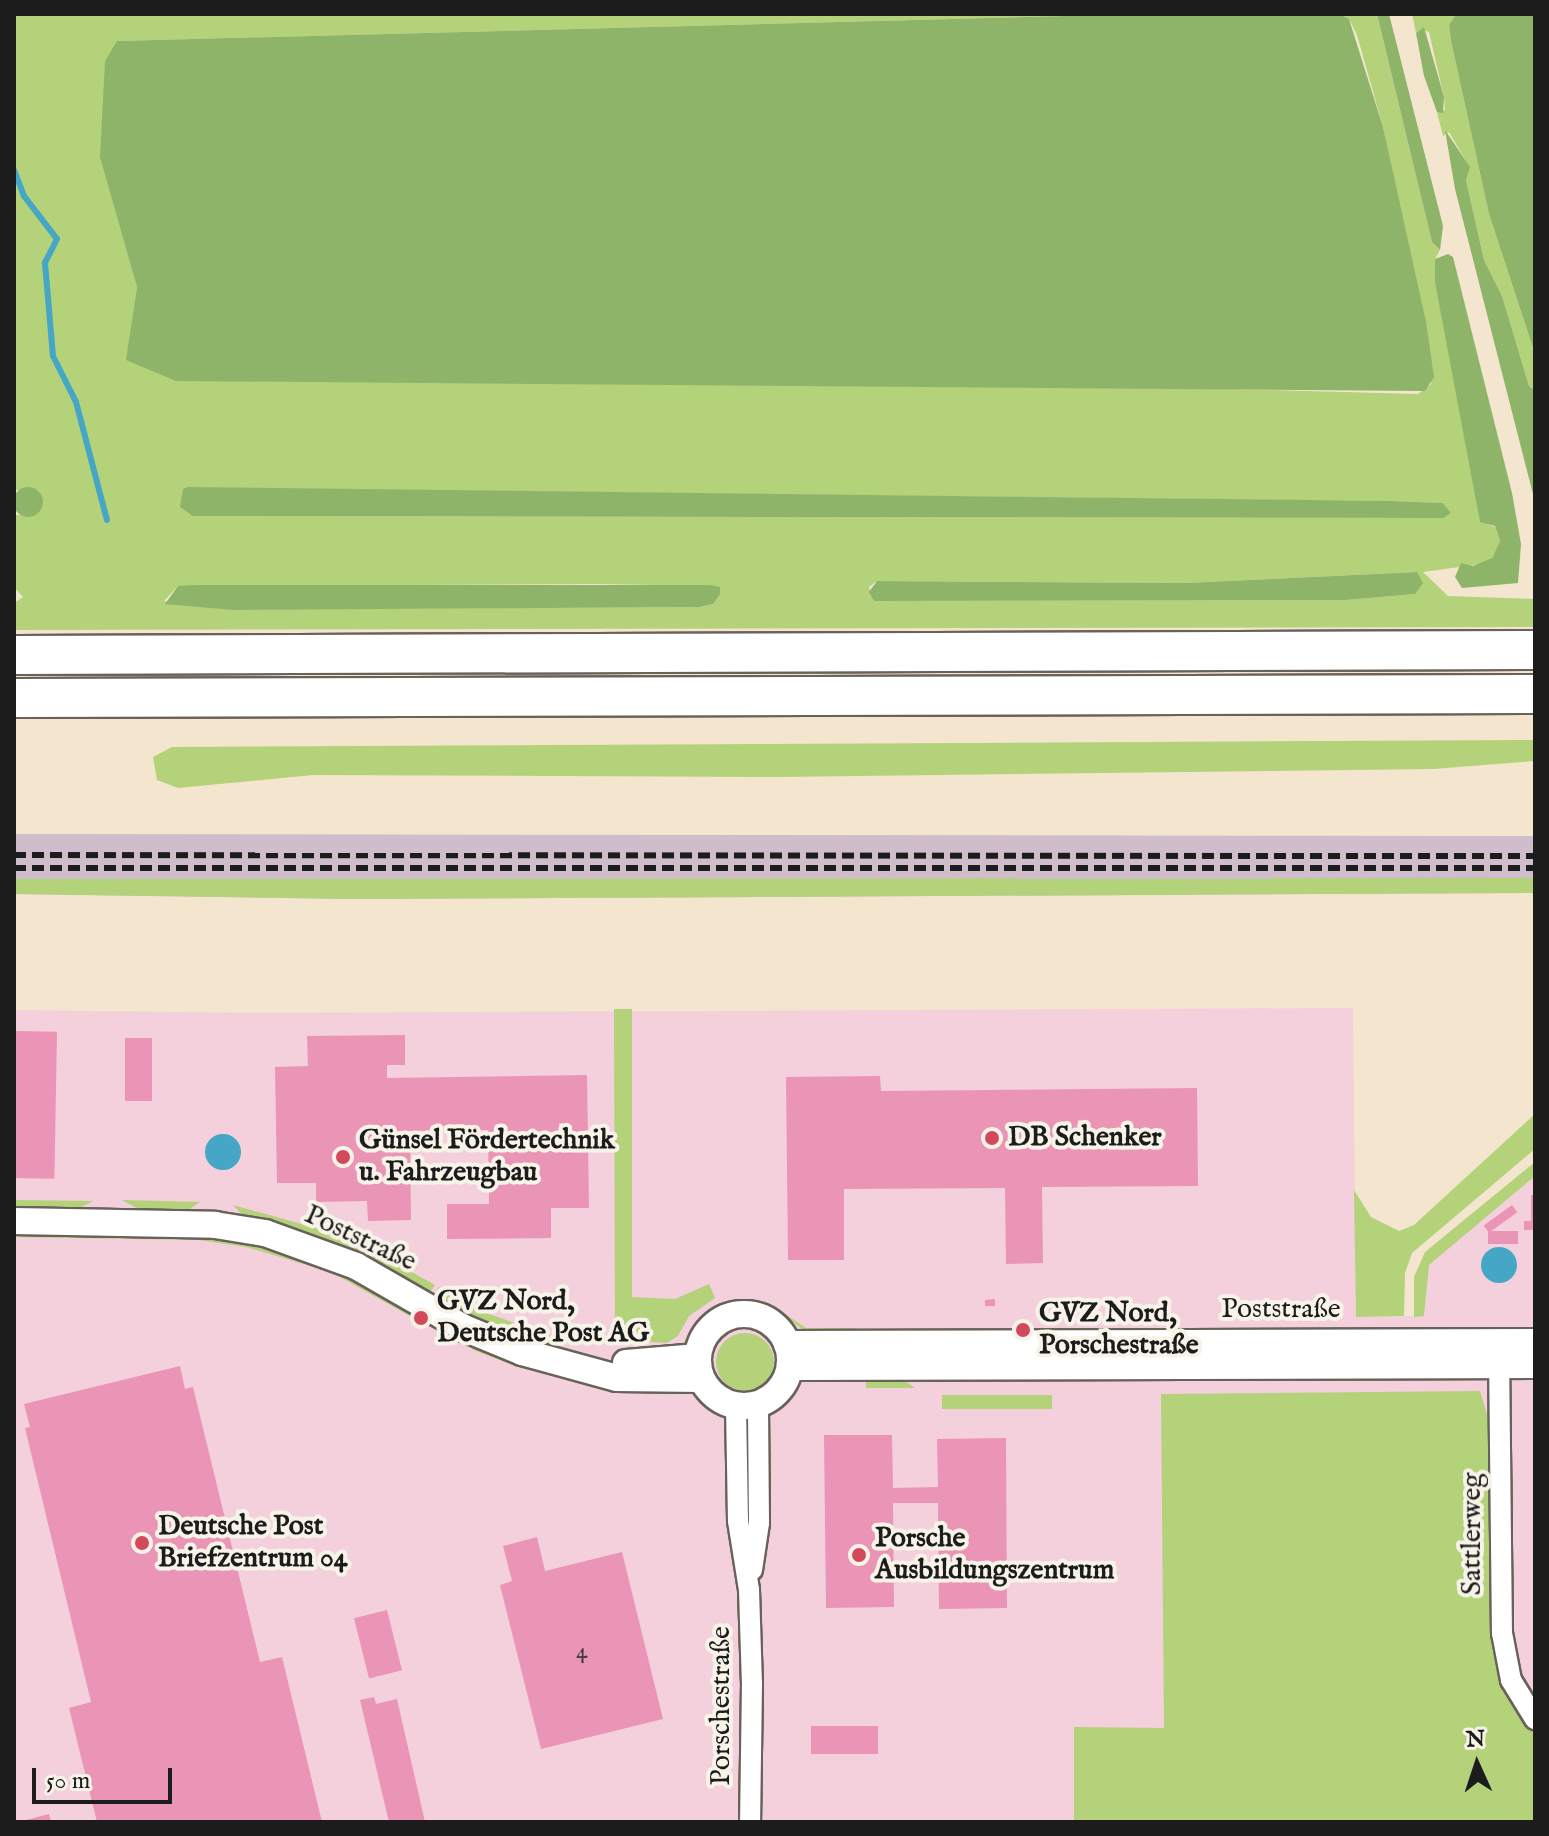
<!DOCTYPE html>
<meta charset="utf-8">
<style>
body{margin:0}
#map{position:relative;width:1549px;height:1836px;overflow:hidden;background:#f4e5ce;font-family:"IM FELL English",serif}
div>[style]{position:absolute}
.built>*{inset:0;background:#f4cfdc}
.industrial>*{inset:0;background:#d0bdcc}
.green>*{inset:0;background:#b3d279;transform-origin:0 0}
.round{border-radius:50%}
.forest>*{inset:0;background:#8eb469}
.water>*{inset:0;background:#45a7c5}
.stream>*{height:6px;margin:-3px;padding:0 3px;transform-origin:3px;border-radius:3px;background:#45a7c5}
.building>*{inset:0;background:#ea95b6;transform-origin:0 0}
.roads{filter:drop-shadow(2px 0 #68625a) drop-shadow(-2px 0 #68625a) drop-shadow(0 2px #68625a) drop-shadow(0 -2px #68625a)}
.minor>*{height:20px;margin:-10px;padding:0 10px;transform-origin:10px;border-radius:10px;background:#fff}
.tertiary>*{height:26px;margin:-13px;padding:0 13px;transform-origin:13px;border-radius:13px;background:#fff}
.tertiary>.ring{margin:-13px;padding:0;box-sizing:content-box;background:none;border:26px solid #fff;border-radius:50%}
.motorway>*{height:38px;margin:-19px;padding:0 19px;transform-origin:19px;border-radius:19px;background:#fff}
.rail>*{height:6px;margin-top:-3px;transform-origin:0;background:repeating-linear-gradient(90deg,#1c1c1c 0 12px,transparent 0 18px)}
.dots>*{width:22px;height:22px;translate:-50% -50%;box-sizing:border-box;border:4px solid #f7f3e8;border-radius:50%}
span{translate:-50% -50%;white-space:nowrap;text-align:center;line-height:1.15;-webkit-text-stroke:8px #f7f3e8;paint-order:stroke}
.number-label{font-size:24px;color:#503a42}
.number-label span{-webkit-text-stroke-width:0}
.poi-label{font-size:28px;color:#1c1c1c;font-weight:700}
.left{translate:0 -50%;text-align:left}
.street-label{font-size:28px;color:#1c1c1c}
.frame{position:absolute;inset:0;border:16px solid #1c1c1c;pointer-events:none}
.north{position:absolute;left:1437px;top:1724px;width:80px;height:80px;-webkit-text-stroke:6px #f7f3e8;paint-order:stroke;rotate:357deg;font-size:22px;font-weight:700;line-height:32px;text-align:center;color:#1c1c1c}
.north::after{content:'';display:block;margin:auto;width:28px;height:36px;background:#1c1c1c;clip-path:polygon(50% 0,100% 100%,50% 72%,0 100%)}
.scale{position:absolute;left:32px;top:1768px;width:140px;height:36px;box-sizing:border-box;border:4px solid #1c1c1c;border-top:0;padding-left:10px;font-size:24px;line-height:28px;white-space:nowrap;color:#1c1c1c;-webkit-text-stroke:6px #f7f3e8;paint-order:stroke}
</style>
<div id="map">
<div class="built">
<div style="clip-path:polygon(1353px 1008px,1356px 1317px,1424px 1316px,1428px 1265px,1535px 1176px,1535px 1822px,14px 1822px,14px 1010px,262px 1013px)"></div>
</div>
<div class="industrial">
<div style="clip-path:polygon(14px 834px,1535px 836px,1535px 893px,352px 899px,14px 894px)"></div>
</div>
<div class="green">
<div style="clip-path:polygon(evenodd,14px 14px,1143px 14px,117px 41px,125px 239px,137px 287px,127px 360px,1418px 394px,1431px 384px,1383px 127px,1357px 35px,1349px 19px,1339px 14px,1377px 14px,1432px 242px,1440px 250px,1435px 259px,1480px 521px,1495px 527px,1500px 541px,1492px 558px,1481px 564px,1423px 572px,1448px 596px,1535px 599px,1535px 627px,14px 630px,14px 603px,23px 597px,14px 587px,14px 515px,32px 515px,35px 490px,14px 490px,14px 14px,292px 489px,1392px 501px,1443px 503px,1451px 513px,1444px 518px,194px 516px,292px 489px,14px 14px,1417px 572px,1415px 594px,1346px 600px,874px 601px,869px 587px,877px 581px,1185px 583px,1417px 572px,14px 14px,596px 584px,716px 586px,713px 604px,700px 607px,342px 609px,164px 601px,178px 586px,596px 584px)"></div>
<div style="clip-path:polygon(1412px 14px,1456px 14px,1449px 25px,1451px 41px,1489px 214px,1535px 354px,1535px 391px,1529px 386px,1502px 296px,1484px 260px,1466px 180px,1467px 163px,1449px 132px,1443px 136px,1437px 112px,1445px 110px,1444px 97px,1429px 32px,1421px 29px,1416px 33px)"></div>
<div style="clip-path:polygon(1535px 740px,1535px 761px,1433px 769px,778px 777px,313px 775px,178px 788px,157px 780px,153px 757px,172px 747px)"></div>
<div style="clip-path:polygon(1535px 878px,1535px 893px,352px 899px,14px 894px,14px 879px)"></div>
<div style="clip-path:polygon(614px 1009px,632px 1009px,632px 1297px,675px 1299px,709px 1284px,715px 1298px,689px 1316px,678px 1336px,667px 1343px,615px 1340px)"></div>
<div style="clip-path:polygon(1535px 1114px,1535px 1149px,1412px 1253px,1405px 1273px,1404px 1316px,1356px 1317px,1354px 1190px,1371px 1217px,1399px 1231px,1414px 1225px)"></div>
<div style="clip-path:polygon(1535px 1162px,1535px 1176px,1429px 1265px,1424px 1316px,1414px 1317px,1414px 1277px,1425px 1252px)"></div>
<div style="clip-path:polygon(14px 1200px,93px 1201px,74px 1211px,14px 1210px)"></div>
<div style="clip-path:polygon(122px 1200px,200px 1202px,185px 1212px,144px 1212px)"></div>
<div style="clip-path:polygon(233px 1205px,348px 1237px,435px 1285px,428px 1295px,342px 1247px,247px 1220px)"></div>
<div style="clip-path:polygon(14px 1231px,163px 1233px,248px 1241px,334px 1267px,420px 1315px,417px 1320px,331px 1272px,246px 1247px,198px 1240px,14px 1237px)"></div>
<div style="clip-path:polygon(439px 1287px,483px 1312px,558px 1338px,546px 1346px,497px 1331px,432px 1298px)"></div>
<div style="clip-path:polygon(734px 1299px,767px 1302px,806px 1328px,855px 1328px,855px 1334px,807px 1333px,780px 1312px,744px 1302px,711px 1312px,679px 1349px,700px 1318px)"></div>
<div class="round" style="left:716px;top:1333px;width:58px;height:58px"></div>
<div style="clip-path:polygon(480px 1346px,623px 1388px,521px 1368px,471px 1349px)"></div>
<div style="clip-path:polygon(866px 1372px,895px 1373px,915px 1388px,866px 1388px)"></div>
<div style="clip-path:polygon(1480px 1391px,1492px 1431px,1495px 1656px,1517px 1711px,1535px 1733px,1535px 1822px,1074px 1822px,1074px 1727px,1164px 1728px,1161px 1394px)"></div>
<div style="left:1052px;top:1395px;width:14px;height:110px;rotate:90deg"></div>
</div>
<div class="forest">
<div style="clip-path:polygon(1143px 14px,1339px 14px,1349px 19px,1383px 127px,1426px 322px,1434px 377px,1425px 391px,176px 381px,126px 360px,137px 287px,100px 157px,105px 61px,117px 41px)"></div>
<div style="clip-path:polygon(1377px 14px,1389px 14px,1443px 226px,1440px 250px,1432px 242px)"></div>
<div style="clip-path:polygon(1456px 14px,1535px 14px,1535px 354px,1489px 214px,1451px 41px,1449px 25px)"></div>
<div style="clip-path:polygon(1424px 27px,1444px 97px,1443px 113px,1437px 112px,1424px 76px,1416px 33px)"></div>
<div style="clip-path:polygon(1445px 130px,1470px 167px,1466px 180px,1484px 260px,1502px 296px,1529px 386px,1535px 391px,1535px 502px,1455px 189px)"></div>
<div style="clip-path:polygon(1448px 254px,1453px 257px,1512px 493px,1521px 544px,1518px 583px,1462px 588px,1455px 577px,1461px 563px,1473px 566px,1492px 558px,1500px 541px,1495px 526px,1480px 522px,1435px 282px,1435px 259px)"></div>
<div style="clip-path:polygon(188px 487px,1392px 501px,1443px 503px,1451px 513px,1444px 518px,193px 516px,180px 507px,183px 489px)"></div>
<div class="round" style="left:13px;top:487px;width:30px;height:30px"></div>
<div style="clip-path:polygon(1417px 572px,1423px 583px,1415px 594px,1346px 600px,874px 601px,869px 592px,877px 581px,1185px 583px)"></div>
<div style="clip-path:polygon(195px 585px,710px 585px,720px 587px,720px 594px,713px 604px,700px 607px,234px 610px,165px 604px,178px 586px)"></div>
</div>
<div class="water">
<div class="round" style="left:205px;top:1134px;width:36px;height:36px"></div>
<div class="round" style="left:1481px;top:1247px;width:36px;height:36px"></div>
</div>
<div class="stream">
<div style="left:14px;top:170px;width:28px;rotate:69deg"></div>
<div style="left:24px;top:196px;width:54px;rotate:52.5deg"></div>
<div style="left:57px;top:239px;width:27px;rotate:117deg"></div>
<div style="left:45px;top:263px;width:93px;rotate:85.1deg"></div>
<div style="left:53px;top:356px;width:51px;rotate:63.4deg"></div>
<div style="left:76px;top:402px;width:122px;rotate:75.3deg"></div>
</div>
<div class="building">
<div style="left:14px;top:1031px;width:43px;height:147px;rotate:1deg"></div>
<div style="clip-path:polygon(405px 1035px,405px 1065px,387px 1065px,387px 1078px,587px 1075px,589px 1208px,551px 1208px,551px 1238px,447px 1239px,447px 1204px,489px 1204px,488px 1130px,410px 1131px,411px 1220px,368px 1221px,367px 1201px,316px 1202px,316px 1183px,277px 1183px,275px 1067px,308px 1066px,307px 1036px)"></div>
<div style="left:125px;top:1038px;width:27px;height:63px"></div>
<div style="clip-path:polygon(880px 1076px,881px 1091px,1197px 1088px,1198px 1186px,1042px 1187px,1043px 1263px,1006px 1264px,1005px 1188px,844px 1189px,844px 1260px,788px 1260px,786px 1077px)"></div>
<div style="clip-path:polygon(1531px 1195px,1535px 1195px,1535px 1230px,1524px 1230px,1524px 1221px,1531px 1221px)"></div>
<div style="left:1512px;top:1205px;width:9px;height:35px;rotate:54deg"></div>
<div style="left:1488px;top:1231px;width:30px;height:13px"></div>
<div style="clip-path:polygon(995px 1299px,995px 1306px,985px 1306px,985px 1300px)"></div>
<div style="clip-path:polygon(180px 1366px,185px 1389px,193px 1387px,260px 1662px,282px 1657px,322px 1822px,97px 1822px,69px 1708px,91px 1702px,25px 1428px,30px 1427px,24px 1404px)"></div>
<div style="clip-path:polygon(824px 1435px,892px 1435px,893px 1488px,938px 1487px,937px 1439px,1006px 1438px,1007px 1608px,939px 1609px,938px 1503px,893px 1503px,894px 1607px,826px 1608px)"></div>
<div style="clip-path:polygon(537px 1537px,545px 1571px,622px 1552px,663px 1719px,541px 1749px,500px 1585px,512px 1581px,503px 1546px)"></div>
<div style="left:387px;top:1610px;width:62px;height:34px;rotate:76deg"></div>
<div style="clip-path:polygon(374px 1697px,376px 1704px,397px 1699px,425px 1822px,389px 1822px,360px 1700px)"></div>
<div style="left:878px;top:1726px;width:28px;height:67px;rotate:90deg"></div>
<div style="clip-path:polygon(49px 1814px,51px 1822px,22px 1822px,22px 1821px)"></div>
</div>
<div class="roads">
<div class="minor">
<div style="left:1499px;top:1351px;width:282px;rotate:89.4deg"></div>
<div style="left:1502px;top:1633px;width:48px;rotate:79.2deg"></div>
<div style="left:1511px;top:1680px;width:46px;rotate:58.4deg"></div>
<div style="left:736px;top:1406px;width:115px;rotate:89deg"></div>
<div style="left:738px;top:1521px;width:70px;rotate:80.9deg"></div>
<div style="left:749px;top:1590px;width:93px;rotate:88.2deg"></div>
<div style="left:752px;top:1683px;width:139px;rotate:90.8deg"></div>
<div style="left:752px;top:1570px;width:48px;rotate:-81.5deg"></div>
<div style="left:759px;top:1523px;width:119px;rotate:-90.5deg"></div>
</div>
<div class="tertiary">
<div style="left:14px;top:1221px;width:201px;rotate:1.1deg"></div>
<div style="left:215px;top:1225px;width:51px;rotate:9.1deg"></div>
<div style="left:265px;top:1233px;width:97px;rotate:19.9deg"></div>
<div style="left:356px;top:1266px;width:125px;rotate:29.9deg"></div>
<div style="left:464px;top:1328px;width:63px;rotate:22.5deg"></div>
<div style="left:522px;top:1352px;width:98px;rotate:15.3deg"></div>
<div style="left:617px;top:1378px;width:84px;rotate:0.7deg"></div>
<div class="ring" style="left:698px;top:1314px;width:66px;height:66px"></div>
<div style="left:787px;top:1344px;width:748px;rotate:-0.15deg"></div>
<div style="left:626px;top:1363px;width:72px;rotate:-4.8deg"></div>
<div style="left:790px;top:1367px;width:745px;rotate:-0.15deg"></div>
</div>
<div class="motorway">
<div style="left:14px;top:655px;width:1521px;rotate:-0.19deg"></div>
<div style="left:14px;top:698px;width:1521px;rotate:-0.15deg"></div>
</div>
</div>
<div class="rail">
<div style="left:14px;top:855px;width:1521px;rotate:0.04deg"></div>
<div style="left:14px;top:868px;width:1521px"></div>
</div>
<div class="dots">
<div style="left:992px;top:1138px;background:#d1495b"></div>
<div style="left:343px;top:1157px;background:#d1495b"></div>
<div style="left:421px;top:1318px;background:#d1495b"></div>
<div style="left:1023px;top:1330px;background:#d1495b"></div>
<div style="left:142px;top:1543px;background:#d1495b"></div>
<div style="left:859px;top:1555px;background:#d1495b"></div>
</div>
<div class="number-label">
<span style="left:582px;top:1652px">4</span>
</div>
<div class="poi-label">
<span class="left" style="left:1008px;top:1138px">DB Schenker</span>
<span class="left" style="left:359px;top:1157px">Günsel Fördertechnik<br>u. Fahrzeugbau</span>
<span class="left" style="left:437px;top:1318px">GVZ Nord,<br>Deutsche Post AG</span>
<span class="left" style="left:1039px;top:1330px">GVZ Nord,<br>Porschestraße</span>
<span class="left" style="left:158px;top:1543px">Deutsche Post<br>Briefzentrum 04</span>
<span class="left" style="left:875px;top:1555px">Porsche<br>Ausbildungszentrum</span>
</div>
<div class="street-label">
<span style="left:360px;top:1239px;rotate:25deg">Poststraße</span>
<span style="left:1281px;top:1310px">Poststraße</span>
<span style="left:1473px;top:1534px;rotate:-90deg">Sattlerweg</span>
<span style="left:722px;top:1706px;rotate:-90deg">Porschestraße</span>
</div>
<div class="frame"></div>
<div class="north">N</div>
<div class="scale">50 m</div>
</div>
